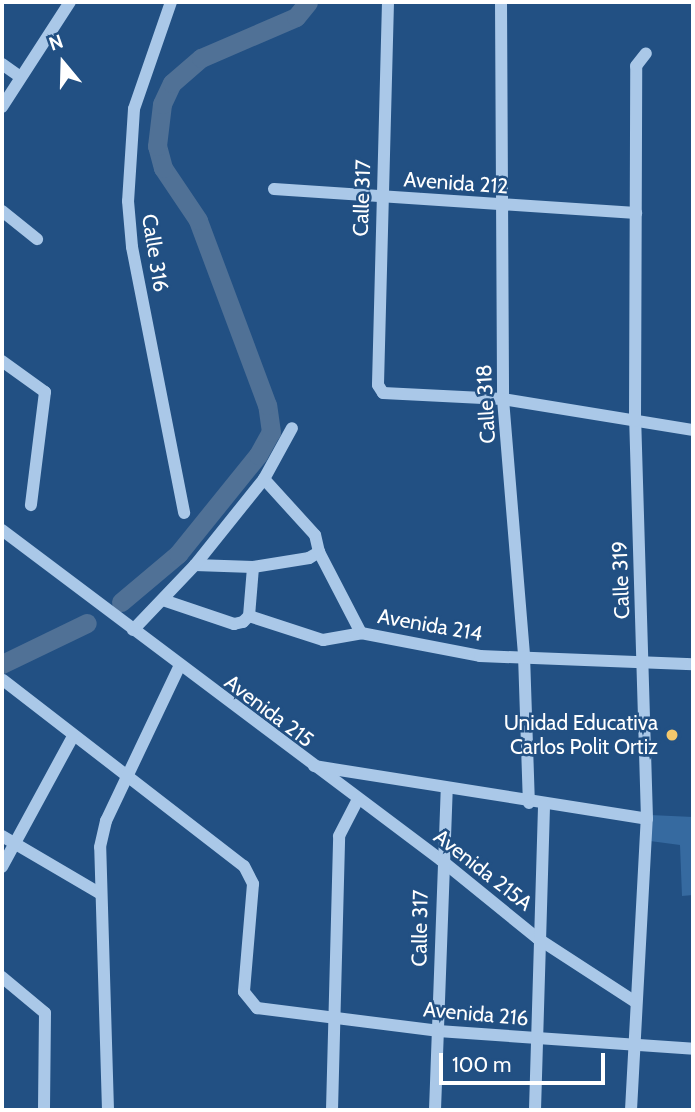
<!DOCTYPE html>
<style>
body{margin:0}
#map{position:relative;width:695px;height:1112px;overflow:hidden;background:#225083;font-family:Cabin,sans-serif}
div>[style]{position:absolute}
.green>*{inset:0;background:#366aa0}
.river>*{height:19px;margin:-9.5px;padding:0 9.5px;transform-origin:9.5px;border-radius:9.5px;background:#507196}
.minor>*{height:12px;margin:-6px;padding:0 6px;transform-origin:6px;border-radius:6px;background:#aac8e8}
.dots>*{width:19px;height:19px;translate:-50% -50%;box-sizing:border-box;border:4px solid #225083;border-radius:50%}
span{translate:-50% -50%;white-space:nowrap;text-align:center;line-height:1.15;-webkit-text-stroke:5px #225083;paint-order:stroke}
.street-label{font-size:21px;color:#fff}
.poi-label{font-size:21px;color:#fff}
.right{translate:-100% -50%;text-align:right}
.frame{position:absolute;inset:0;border:4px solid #fff;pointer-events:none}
.north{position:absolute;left:28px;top:28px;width:70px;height:70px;-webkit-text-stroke:5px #225083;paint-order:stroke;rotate:341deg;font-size:19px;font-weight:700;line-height:28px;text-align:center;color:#fff}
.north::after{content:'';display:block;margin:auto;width:24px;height:32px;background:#fff;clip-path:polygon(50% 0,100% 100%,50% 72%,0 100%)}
.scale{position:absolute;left:439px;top:1053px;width:166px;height:32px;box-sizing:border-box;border:4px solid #fff;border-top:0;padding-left:9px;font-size:21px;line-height:24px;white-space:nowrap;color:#fff;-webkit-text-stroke:5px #225083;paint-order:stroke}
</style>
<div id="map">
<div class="green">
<div style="clip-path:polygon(650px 815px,693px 817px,693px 895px,682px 896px,680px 845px,650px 841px)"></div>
</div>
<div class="river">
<div style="left:121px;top:602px;width:75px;rotate:-40.1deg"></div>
<div style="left:178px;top:554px;width:127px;rotate:-51.1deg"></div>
<div style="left:258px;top:455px;width:26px;rotate:-61deg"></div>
<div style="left:271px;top:432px;width:27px;rotate:-98deg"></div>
<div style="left:267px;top:405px;width:197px;rotate:-110.5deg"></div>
<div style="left:198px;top:220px;width:63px;rotate:-123.9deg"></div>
<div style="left:163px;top:168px;width:23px;rotate:-105deg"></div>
<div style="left:157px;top:146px;width:42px;rotate:-83.2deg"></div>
<div style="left:162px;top:104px;width:23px;rotate:-65deg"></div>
<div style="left:172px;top:83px;width:38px;rotate:-41deg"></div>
<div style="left:201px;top:58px;width:103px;rotate:-23.3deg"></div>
<div style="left:296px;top:17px;width:19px;rotate:-51deg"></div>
<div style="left:2px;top:664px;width:94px;rotate:-25.8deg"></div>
</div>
<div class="minor">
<div style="left:171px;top:2px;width:113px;rotate:109.1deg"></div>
<div style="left:134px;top:109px;width:92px;rotate:93.7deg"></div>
<div style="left:128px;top:201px;width:46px;rotate:85deg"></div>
<div style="left:132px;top:247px;width:271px;rotate:78.9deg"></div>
<div style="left:388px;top:2px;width:383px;rotate:91.5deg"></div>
<div style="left:378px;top:385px;width:9px;rotate:58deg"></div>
<div style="left:383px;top:393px;width:120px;rotate:2.9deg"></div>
<div style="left:503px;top:399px;width:193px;rotate:9.3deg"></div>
<div style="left:501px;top:2px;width:397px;rotate:89.7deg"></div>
<div style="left:503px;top:399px;width:257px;rotate:85.3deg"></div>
<div style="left:524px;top:655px;width:148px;rotate:88.1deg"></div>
<div style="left:2px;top:64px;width:21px;rotate:35deg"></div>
<div style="left:2px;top:107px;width:125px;rotate:-57.1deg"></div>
<div style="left:274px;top:189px;width:363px;rotate:3.8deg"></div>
<div style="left:2px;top:211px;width:45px;rotate:38.7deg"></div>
<div style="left:2px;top:361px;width:53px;rotate:35.8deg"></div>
<div style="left:45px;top:392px;width:114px;rotate:97.1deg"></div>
<div style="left:2px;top:530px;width:549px;rotate:36.93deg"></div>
<div style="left:441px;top:860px;width:124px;rotate:39.1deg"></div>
<div style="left:537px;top:938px;width:116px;rotate:33deg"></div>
<div style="left:319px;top:552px;width:91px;rotate:62.6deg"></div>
<div style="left:195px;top:565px;width:58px;rotate:2deg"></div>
<div style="left:253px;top:567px;width:57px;rotate:-9.1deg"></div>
<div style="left:309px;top:558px;width:12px;rotate:-31deg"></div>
<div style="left:319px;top:552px;width:17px;rotate:-103deg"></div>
<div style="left:315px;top:535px;width:76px;rotate:-132.3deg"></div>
<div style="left:163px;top:600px;width:75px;rotate:18.7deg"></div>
<div style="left:234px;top:624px;width:9px;rotate:-13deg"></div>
<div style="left:243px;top:622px;width:8px;rotate:-45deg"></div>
<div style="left:249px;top:616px;width:49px;rotate:-85.3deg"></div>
<div style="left:249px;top:616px;width:78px;rotate:18deg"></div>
<div style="left:323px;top:640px;width:39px;rotate:-10deg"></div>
<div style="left:361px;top:633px;width:121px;rotate:10.9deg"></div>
<div style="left:480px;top:656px;width:213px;rotate:2.2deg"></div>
<div style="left:133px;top:630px;width:90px;rotate:-46.4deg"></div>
<div style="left:195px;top:565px;width:110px;rotate:-51.3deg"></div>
<div style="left:264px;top:479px;width:58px;rotate:-61.2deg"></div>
<div style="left:3px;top:680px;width:304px;rotate:37.7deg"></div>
<div style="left:244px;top:866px;width:20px;rotate:63deg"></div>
<div style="left:253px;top:884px;width:108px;rotate:94.8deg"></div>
<div style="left:244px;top:992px;width:21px;rotate:51deg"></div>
<div style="left:257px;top:1008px;width:182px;rotate:7.2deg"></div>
<div style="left:438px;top:1031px;width:256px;rotate:4deg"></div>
<div style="left:314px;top:766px;width:337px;rotate:9deg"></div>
<div style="left:2px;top:836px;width:113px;rotate:30.4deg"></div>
<div style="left:2px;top:867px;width:147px;rotate:-61.5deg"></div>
<div style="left:2px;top:977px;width:56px;rotate:39.9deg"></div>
<div style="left:45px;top:1013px;width:97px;rotate:90.6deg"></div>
<div style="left:108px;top:1110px;width:263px;rotate:-91.7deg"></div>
<div style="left:100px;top:847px;width:27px;rotate:-77deg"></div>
<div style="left:106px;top:821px;width:170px;rotate:-64.6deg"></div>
<div style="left:332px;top:1110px;width:274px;rotate:-88.5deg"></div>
<div style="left:339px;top:836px;width:42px;rotate:-62.8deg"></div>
<div style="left:435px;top:1110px;width:322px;rotate:-87.9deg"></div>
<div style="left:535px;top:1110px;width:305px;rotate:-88.3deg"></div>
<div style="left:631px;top:1110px;width:291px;rotate:-86.9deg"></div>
<div style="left:647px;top:819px;width:398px;rotate:-91.7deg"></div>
<div style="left:635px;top:421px;width:355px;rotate:-89.8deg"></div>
<div style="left:636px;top:66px;width:16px;rotate:-52deg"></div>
</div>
<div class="dots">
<div style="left:672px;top:735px;background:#f4c86c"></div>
</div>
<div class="street-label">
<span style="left:456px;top:183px;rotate:4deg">Avenida 212</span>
<span style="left:362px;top:198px;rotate:-88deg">Calle 317</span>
<span style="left:155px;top:253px;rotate:81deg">Calle 316</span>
<span style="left:486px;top:404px;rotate:-93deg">Calle 318</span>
<span style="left:621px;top:580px;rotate:-92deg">Calle 319</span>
<span style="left:430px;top:625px;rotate:10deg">Avenida 214</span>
<span style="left:269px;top:711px;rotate:37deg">Avenida 215</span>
<span style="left:483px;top:870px;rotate:38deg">Avenida 215A</span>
<span style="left:420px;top:928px;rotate:-89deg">Calle 317</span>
<span style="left:476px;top:1014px;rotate:5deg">Avenida 216</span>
</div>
<div class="poi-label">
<span class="right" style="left:658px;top:735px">Unidad Educativa<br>Carlos Polit Ortiz</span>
</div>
<div class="frame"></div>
<div class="north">N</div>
<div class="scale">100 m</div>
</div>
